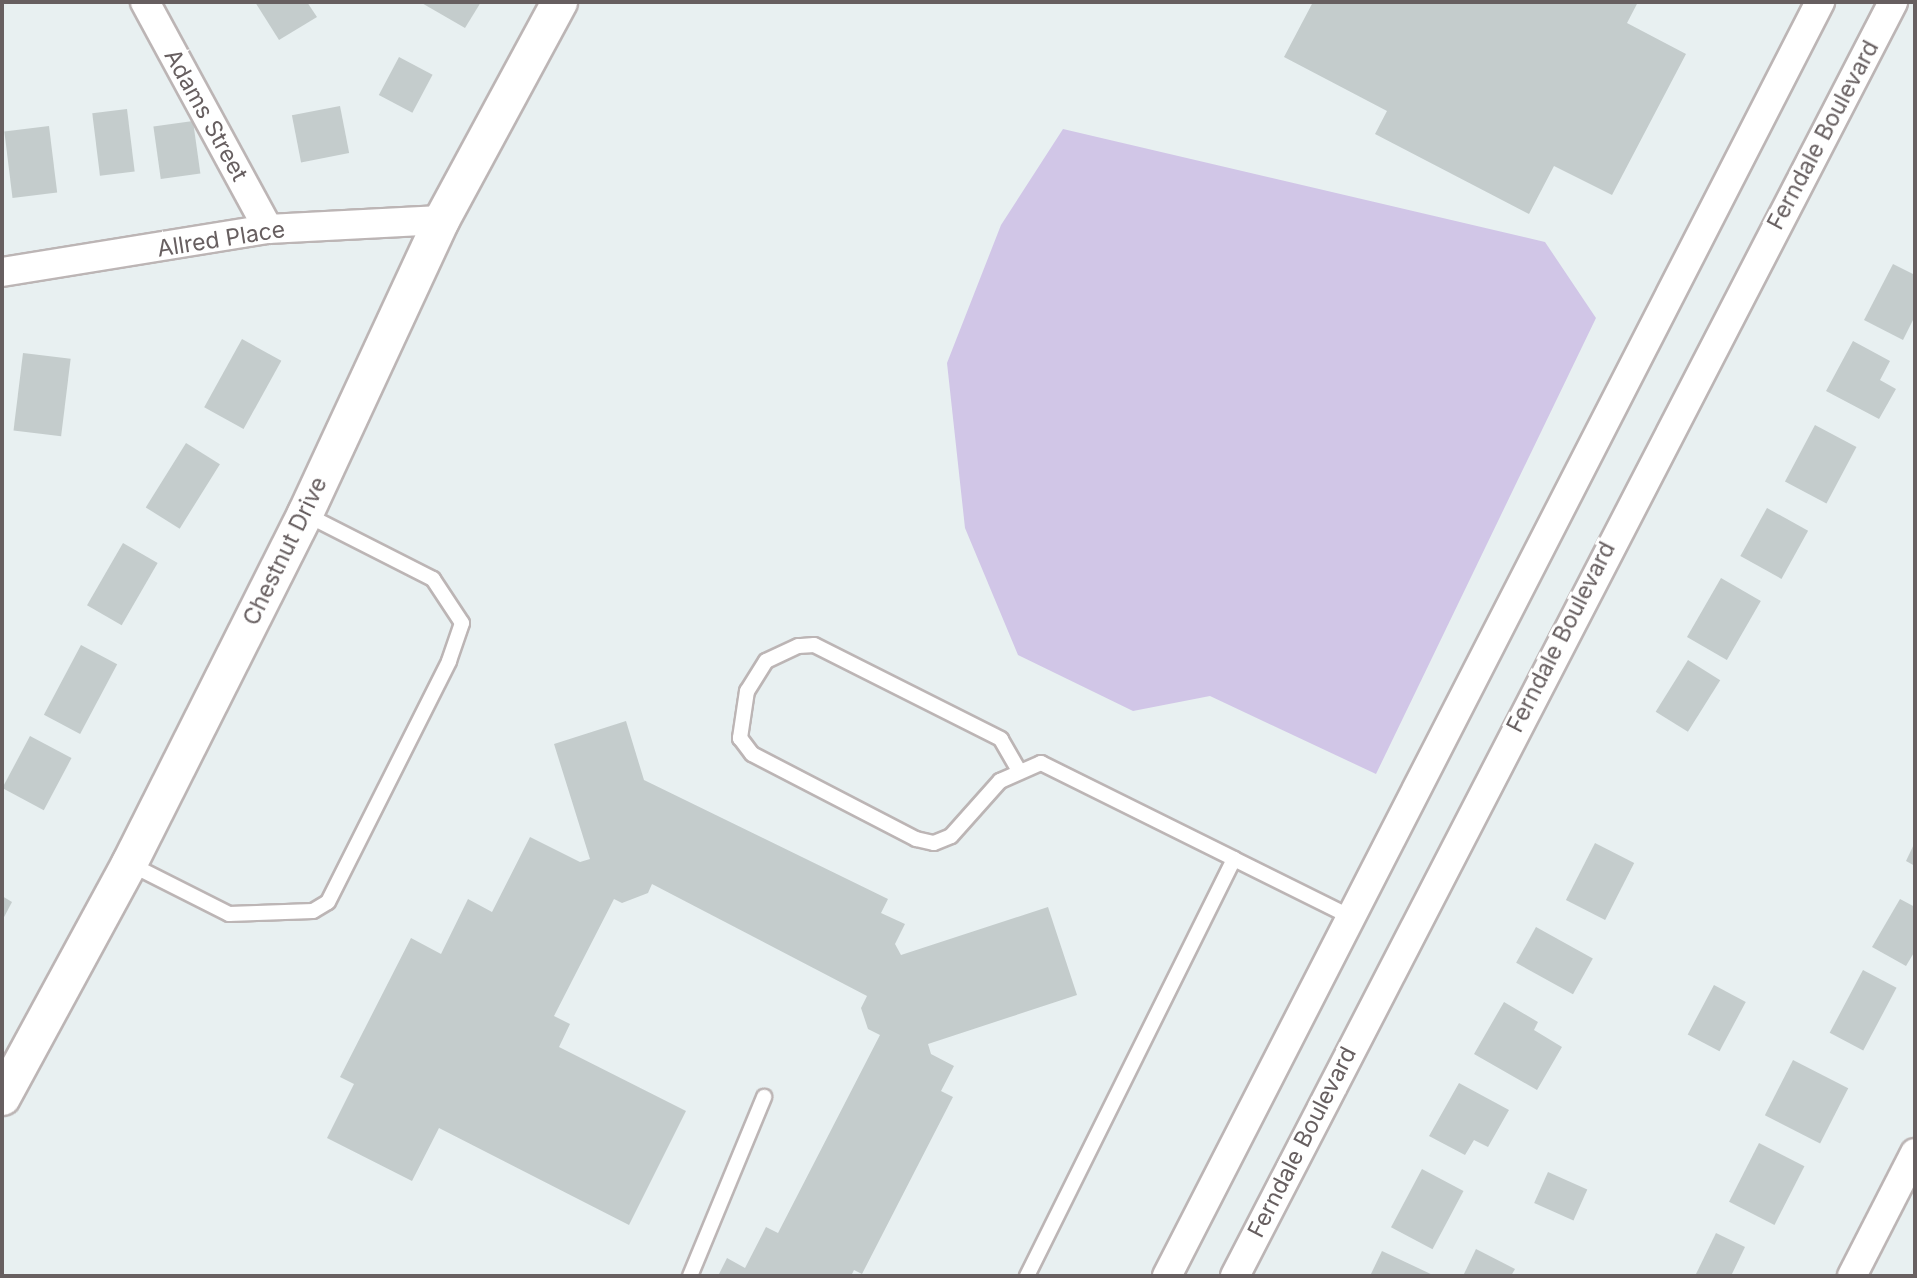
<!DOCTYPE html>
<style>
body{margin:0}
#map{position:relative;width:1917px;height:1278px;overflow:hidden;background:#e8f0f1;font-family:Inter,sans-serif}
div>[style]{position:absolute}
.green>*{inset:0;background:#d1c6e7}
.building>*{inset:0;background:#c4cccc;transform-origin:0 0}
.roads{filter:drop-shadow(2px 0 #bcb5b5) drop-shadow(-2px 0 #bcb5b5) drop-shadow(0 2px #bcb5b5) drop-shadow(0 -2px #bcb5b5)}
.service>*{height:14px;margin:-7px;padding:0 7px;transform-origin:7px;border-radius:7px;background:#fff}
.minor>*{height:28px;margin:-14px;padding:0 14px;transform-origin:14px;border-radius:14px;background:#fff}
.tertiary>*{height:35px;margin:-17.5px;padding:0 17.5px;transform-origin:17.5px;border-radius:17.5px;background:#fff}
span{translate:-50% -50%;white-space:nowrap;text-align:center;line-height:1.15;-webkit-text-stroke:6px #fff;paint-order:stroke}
.street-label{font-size:23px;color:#675f60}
.frame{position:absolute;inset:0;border:4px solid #675f60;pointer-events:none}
</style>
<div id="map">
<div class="green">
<div style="clip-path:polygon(1063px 129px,1545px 242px,1596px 318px,1376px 774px,1210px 696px,1133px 711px,1018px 655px,965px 528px,947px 363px,1001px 225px)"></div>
</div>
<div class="building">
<div style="clip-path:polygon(255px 2px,307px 2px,317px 17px,279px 40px)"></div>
<div style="clip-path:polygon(420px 2px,481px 2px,465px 28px)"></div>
<div style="clip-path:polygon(1313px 2px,1638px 2px,1627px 23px,1686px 54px,1612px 195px,1554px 166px,1529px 214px,1375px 134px,1387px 111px,1284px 57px)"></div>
<div style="left:399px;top:57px;width:38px;height:43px;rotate:28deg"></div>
<div style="left:340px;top:106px;width:48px;height:49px;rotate:79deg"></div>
<div style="left:127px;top:109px;width:63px;height:35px;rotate:83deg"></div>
<div style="left:193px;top:121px;width:53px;height:40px;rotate:82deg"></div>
<div style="left:49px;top:126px;width:67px;height:45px;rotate:83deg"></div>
<div style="clip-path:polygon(1893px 264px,1915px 275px,1915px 316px,1903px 340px,1864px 320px)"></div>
<div style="left:242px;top:339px;width:45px;height:78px;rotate:29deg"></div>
<div style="clip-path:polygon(1853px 341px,1890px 361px,1880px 380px,1896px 389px,1879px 419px,1826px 391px)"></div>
<div style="left:23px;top:353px;width:48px;height:78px;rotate:7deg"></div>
<div style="left:1815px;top:425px;width:47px;height:64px;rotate:28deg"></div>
<div style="left:186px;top:443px;width:40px;height:76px;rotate:32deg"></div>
<div style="left:1767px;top:508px;width:47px;height:55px;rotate:29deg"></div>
<div style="left:123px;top:543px;width:40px;height:72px;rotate:30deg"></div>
<div style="left:1721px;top:578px;width:46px;height:68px;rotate:30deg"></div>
<div style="left:81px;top:645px;width:41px;height:79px;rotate:28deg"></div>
<div style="left:1688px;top:660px;width:38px;height:61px;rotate:32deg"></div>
<div style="clip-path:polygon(626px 721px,644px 780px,888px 899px,881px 913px,905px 924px,895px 944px,901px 955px,1048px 907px,1077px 995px,928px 1044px,931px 1054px,954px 1066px,941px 1091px,953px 1097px,862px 1274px,854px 1270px,851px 1276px,718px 1276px,727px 1258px,745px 1268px,766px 1227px,778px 1233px,880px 1035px,868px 1029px,861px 1008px,867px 996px,652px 884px,648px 893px,622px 903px,614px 899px,554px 1016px,570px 1024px,559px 1047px,686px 1111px,629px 1225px,439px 1128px,412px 1181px,327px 1138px,354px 1084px,340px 1077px,411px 938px,441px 954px,468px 899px,492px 912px,530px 837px,580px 862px,590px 859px,554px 744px)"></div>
<div style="left:30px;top:736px;width:47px;height:59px;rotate:28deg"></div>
<div style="clip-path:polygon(1915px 842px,1915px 866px,1906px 861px)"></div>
<div style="left:1595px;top:843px;width:44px;height:64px;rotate:27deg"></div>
<div style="clip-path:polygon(2px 896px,12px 902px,2px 921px)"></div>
<div style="clip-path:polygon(1900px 899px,1915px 907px,1915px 951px,1906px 966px,1872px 947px)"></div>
<div style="left:1536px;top:927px;width:65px;height:41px;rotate:29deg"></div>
<div style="left:1863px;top:970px;width:38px;height:71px;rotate:28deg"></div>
<div style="left:1714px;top:985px;width:36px;height:56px;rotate:28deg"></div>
<div style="clip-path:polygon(1504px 1002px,1538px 1022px,1534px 1030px,1562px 1047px,1537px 1090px,1474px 1054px)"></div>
<div style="left:1793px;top:1060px;width:62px;height:62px;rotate:27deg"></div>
<div style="clip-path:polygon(1459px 1083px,1509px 1110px,1488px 1147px,1474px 1140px,1465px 1155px,1429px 1136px)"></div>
<div style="left:1759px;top:1143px;width:51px;height:66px;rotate:27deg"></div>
<div style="left:1422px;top:1169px;width:47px;height:66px;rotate:28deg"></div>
<div style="left:1548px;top:1172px;width:43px;height:34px;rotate:24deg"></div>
<div style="clip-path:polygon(1716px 1233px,1745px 1247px,1731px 1276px,1695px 1276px)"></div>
<div style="clip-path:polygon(1476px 1249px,1515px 1269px,1511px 1276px,1463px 1276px)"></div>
<div style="clip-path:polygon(1382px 1251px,1435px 1276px,1370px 1276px)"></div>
</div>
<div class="roads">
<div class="service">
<div style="left:1018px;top:769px;width:34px;rotate:-120deg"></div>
<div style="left:1001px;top:739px;width:209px;rotate:-153.3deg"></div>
<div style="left:814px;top:645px;width:16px;rotate:176deg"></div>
<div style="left:798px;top:646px;width:35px;rotate:155deg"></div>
<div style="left:766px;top:661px;width:36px;rotate:122deg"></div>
<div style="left:747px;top:691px;width:48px;rotate:98.5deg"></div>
<div style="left:740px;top:738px;width:20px;rotate:53deg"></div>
<div style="left:752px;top:754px;width:185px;rotate:27.4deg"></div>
<div style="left:916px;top:839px;width:18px;rotate:13deg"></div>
<div style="left:934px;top:843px;width:18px;rotate:-22deg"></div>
<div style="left:951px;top:836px;width:74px;rotate:-48.3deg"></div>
<div style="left:1000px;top:781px;width:45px;rotate:-23.7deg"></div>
<div style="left:1041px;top:763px;width:216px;rotate:26.4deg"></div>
<div style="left:1234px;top:859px;width:466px;rotate:116.4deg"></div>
<div style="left:1234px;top:859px;width:131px;rotate:26.4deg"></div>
<div style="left:130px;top:864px;width:111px;rotate:26.8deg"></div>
<div style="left:229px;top:914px;width:84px;rotate:-2deg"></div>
<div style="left:313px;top:911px;width:17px;rotate:-31deg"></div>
<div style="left:328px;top:902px;width:270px;rotate:-63.3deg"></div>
<div style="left:449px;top:661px;width:40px;rotate:-71.1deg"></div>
<div style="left:462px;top:623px;width:53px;rotate:-123.4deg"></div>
<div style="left:433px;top:579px;width:144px;rotate:-153.1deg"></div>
<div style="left:690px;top:1276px;width:194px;rotate:-67.5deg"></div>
</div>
<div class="minor">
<div style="left:145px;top:2px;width:258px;rotate:61.5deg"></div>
<div style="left:2px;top:272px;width:269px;rotate:-9.2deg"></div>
<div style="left:268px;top:229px;width:173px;rotate:-3deg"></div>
<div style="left:1167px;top:1276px;width:1432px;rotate:-62.86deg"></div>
<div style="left:1235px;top:1276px;width:1434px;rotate:-62.68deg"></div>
<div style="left:1852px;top:1276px;width:138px;rotate:-62.9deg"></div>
</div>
<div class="tertiary">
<div style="left:2px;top:1097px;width:266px;rotate:-61.5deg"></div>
<div style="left:129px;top:863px;width:392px;rotate:-63.3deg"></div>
<div style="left:305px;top:513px;width:323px;rotate:-65.1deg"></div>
<div style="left:441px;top:220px;width:248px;rotate:-61.6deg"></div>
</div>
</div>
<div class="street-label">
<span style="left:206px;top:115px;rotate:61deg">Adams Street</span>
<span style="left:1823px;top:135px;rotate:-62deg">Ferndale Boulevard</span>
<span style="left:221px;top:239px;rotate:-9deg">Allred Place</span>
<span style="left:285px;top:551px;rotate:-64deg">Chestnut Drive</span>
<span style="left:1561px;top:637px;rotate:-63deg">Ferndale Boulevard</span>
<span style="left:1302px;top:1142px;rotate:-63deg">Ferndale Boulevard</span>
</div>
<div class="frame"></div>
</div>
